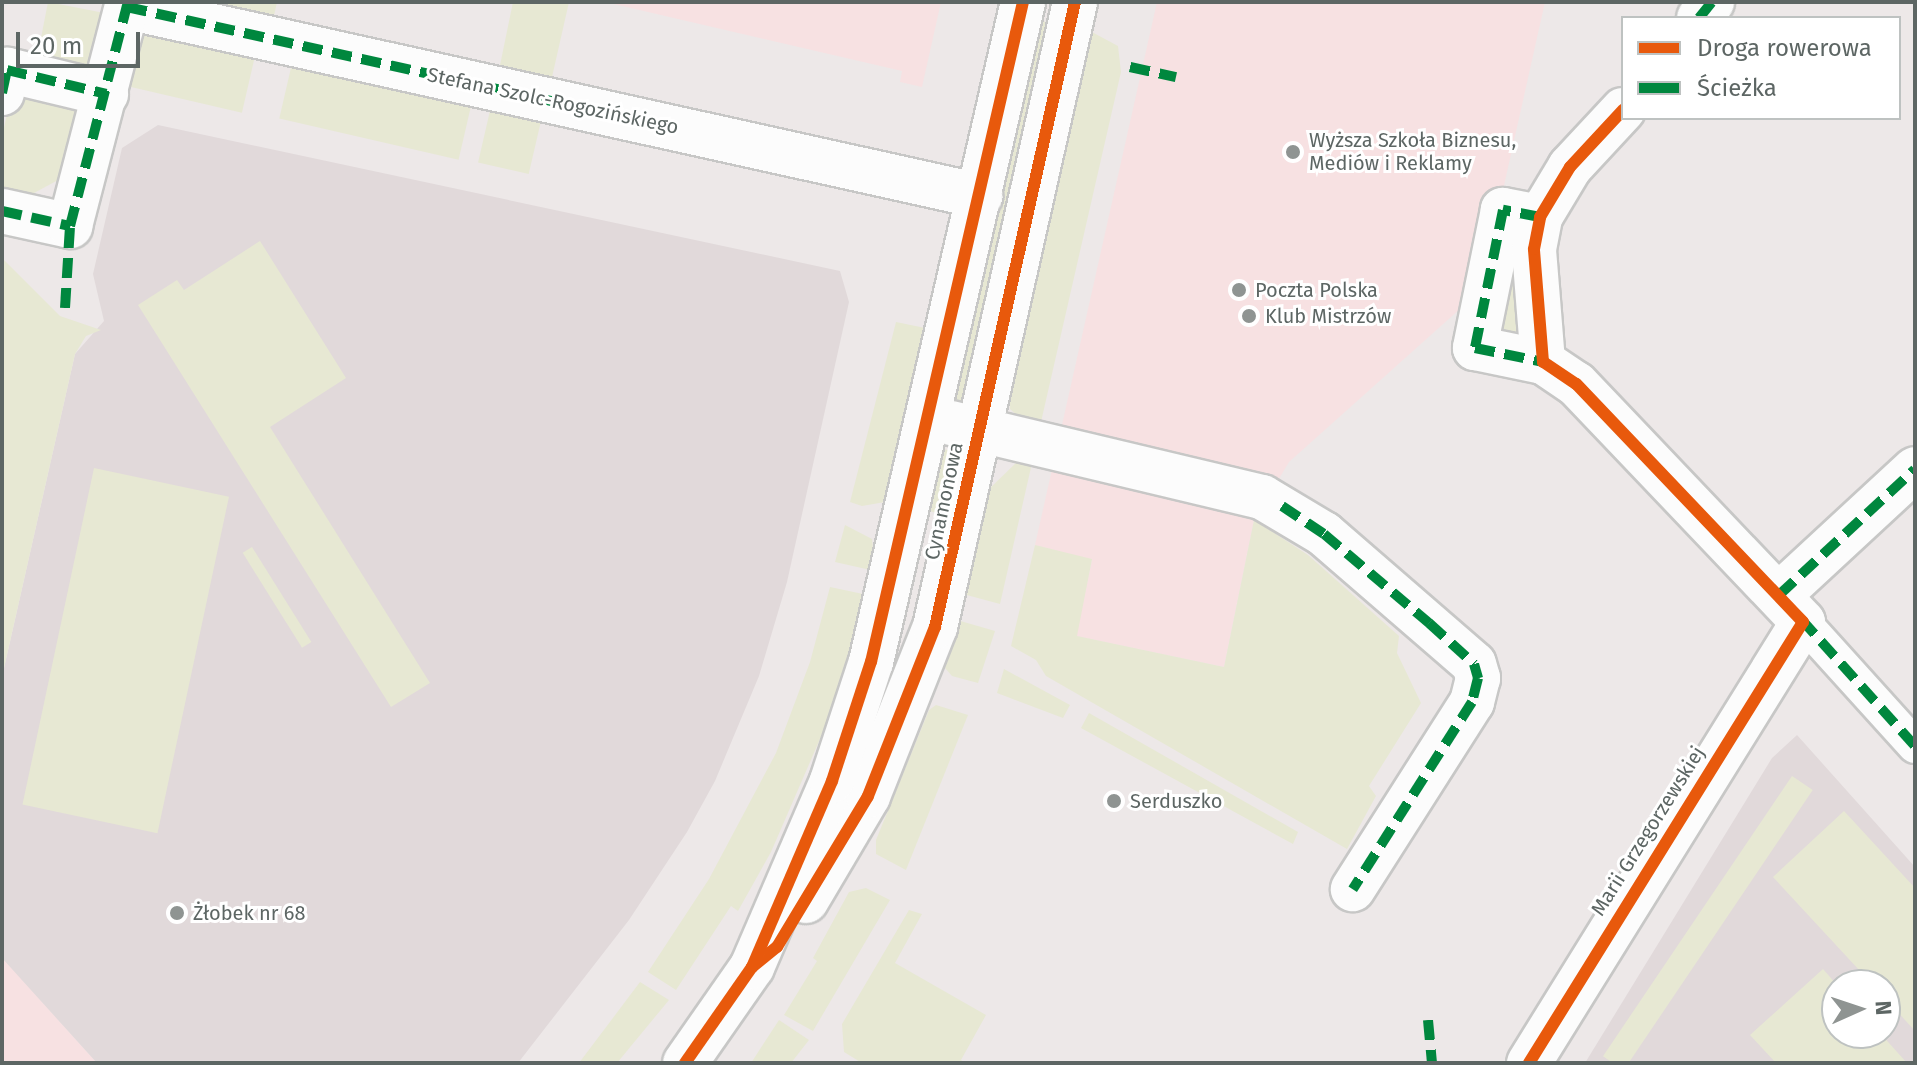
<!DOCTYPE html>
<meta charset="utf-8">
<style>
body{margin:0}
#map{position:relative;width:1917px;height:1065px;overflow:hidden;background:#ede8e8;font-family:"Fira Sans",sans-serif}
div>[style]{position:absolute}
.commercial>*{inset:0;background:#f7e1e2}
.education>*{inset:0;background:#e1d9da}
.green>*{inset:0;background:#e7e8d3;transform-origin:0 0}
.roads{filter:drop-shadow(2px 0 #c7c7c6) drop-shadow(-2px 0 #c7c7c6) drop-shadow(0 2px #c7c7c6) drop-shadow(0 -2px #c7c7c6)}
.pedestrian>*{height:34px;margin:-17px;padding:0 17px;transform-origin:17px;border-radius:17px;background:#fcfcfc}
.minor>*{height:44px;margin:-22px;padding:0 22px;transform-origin:22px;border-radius:22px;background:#fcfcfc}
.quiet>*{height:10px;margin-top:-5px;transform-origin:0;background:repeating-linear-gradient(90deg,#00873e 0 20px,transparent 0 30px)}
.cycleway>*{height:12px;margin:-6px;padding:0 6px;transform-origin:6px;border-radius:6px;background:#e8590c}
.dots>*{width:22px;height:22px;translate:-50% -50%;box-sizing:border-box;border:4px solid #fff;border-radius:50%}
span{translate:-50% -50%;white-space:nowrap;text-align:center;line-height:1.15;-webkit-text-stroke:6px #fff;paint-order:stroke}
.street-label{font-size:20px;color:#5d6664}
.poi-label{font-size:20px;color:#5d6664}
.left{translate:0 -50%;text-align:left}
.frame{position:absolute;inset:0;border:4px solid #5d6664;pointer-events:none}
.legend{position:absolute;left:1621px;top:16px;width:280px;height:104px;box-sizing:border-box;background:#fff;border:2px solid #bec2c1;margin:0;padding:10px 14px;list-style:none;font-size:24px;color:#5d6664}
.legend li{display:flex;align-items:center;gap:16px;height:40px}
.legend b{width:40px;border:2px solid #bec2c1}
.north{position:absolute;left:1821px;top:969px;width:80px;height:80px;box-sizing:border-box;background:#fff;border:2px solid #bec2c1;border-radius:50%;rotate:87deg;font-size:22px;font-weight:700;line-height:32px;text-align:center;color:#5d6664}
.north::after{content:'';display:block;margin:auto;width:28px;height:36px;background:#8f9492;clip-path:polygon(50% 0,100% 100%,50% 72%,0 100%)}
.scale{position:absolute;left:16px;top:32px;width:124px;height:36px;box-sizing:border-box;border:4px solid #5d6664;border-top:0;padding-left:10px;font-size:24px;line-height:28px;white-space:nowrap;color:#5d6664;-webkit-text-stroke:6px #fff;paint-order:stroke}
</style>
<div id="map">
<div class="commercial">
<div style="clip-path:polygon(605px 2px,941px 2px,922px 87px,900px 82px,902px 71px)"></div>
<div style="clip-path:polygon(1157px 2px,1545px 2px,1501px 199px,1470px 300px,1289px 462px,1254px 520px,1224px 667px,1076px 636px,1092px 560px,1035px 545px)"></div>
<div style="clip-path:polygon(2px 957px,97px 1063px,2px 1063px)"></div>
</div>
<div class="education">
<div style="clip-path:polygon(158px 125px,840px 271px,849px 302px,787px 582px,759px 676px,715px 781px,687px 832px,629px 920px,518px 1063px,97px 1063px,2px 958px,2px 677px,75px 354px,104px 321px,93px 274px,122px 148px)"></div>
<div style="clip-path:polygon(evenodd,1797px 735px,1915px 867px,1915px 1063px,1585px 1063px,1772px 758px,1797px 735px,1837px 985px,1885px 985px,1885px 1033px,1837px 1033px,1837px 985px)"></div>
</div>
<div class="green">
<div style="left:48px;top:2px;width:68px;height:66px;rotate:11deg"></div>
<div style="clip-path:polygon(173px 2px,277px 2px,272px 25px)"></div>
<div style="clip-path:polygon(513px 2px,569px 2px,550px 86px,498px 75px)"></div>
<div style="clip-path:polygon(1033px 19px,1056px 24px,963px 402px,956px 401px,953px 384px,966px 348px,1013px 136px)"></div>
<div style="left:134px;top:20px;width:126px;height:66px;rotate:13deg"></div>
<div style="clip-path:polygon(1090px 31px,1118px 46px,1121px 72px,1041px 422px,1020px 418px,1010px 409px,1008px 394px)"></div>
<div style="left:293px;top:59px;width:184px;height:61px;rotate:13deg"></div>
<div style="clip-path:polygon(14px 82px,93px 100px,60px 179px,21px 200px,2px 200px,2px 137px)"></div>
<div style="left:492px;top:102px;width:52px;height:62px;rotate:13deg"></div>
<div style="clip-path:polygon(260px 241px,346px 378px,270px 427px,430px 683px,391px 707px,138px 305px,177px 280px,184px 290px)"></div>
<div style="clip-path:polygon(1523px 246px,1528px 341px,1496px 342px,1505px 250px)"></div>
<div style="clip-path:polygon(2px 258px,60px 316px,101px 330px,86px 336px,75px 354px,2px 677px)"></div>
<div style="clip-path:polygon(896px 322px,930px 329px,893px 492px,885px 502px,862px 506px,850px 502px)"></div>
<div style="clip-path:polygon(943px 449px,953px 451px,939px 514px,927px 510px,937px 454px)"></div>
<div style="clip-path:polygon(1019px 460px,1032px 463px,1000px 604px,963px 594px,987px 491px)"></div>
<div style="left:94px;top:468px;width:138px;height:344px;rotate:12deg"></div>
<div style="clip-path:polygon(1254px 520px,1308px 555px,1399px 636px,1397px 653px,1421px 703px,1369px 786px,1376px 796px,1347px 849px,1046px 676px,1036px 660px,1011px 646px,1035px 545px,1092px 559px,1077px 636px,1224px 667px)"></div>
<div style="clip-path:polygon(845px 525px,872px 539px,875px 571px,835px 562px)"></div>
<div style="left:252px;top:547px;width:112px;height:11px;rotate:58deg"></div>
<div style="clip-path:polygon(830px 587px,863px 594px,867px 601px,833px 709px,771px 852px,738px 911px,731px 906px,676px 990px,648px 972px,709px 879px,776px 753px,810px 662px)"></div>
<div style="clip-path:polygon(957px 620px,995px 631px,978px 683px,952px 676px,945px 668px)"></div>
<div style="clip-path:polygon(1004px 669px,1070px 705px,1063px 718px,997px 693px)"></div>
<div style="clip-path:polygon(936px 705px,968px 715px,906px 870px,876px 854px,876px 840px,929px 710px)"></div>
<div style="clip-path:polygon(1089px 713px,1298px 832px,1293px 844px,1081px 728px)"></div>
<div style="left:1792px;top:776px;width:25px;height:338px;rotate:34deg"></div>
<div style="clip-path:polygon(1844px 811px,1915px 888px,1915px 1031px,1885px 998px,1885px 985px,1873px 985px,1773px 877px)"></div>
<div style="clip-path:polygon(866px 888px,890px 900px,813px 1031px,784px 1015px,817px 961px,813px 958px,849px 892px)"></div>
<div style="clip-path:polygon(909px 910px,922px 914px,895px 963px,986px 1015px,961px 1060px,965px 1063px,862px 1063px,844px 1052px,842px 1024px)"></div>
<div style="clip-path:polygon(1823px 969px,1837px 985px,1837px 1033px,1880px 1033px,1907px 1063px,1776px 1063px,1750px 1035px)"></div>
<div style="clip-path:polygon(640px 982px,669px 1000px,617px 1063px,579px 1063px)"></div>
<div style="clip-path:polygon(779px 1020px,809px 1040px,791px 1063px,751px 1063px)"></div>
</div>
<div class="roads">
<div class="pedestrian">
<div style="left:1803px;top:622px;width:167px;rotate:47.9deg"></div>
</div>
<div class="minor">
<div style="left:127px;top:7px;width:874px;rotate:12.49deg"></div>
<div style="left:1699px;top:18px;width:21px;rotate:-51deg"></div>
<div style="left:2px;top:93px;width:24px;rotate:-78deg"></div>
<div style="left:7px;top:70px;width:102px;rotate:13.6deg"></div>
<div style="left:2px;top:211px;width:70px;rotate:12.4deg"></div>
<div style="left:70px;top:226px;width:231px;rotate:-75.5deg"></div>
<div style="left:1540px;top:217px;width:38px;rotate:-169deg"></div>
<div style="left:1503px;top:210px;width:141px;rotate:101.5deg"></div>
<div style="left:1475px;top:348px;width:69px;rotate:11.6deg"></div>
<div style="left:951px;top:423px;width:320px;rotate:13.4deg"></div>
<div style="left:1262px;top:497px;width:72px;rotate:30.8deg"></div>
<div style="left:1324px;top:534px;width:198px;rotate:40.9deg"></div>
<div style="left:1474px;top:664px;width:15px;rotate:74deg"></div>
<div style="left:1478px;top:678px;width:25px;rotate:104deg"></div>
<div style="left:1472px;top:702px;width:222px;rotate:122.5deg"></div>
<div style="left:1779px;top:595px;width:185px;rotate:-42.8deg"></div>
<div style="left:806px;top:901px;width:122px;rotate:-59.4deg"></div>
<div style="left:868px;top:796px;width:182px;rotate:-68.4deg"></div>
<div style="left:935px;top:627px;width:640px;rotate:-77.37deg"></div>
<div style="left:685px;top:1063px;width:117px;rotate:-55.1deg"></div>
<div style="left:752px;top:967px;width:202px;rotate:-66.7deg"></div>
<div style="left:832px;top:781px;width:125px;rotate:-71.9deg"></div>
<div style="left:871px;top:662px;width:677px;rotate:-77.03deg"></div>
<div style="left:1529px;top:1063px;width:519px;rotate:-58.15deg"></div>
<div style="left:1803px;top:622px;width:329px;rotate:-133.6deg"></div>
<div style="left:1576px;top:384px;width:40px;rotate:-146deg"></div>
<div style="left:1543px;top:362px;width:113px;rotate:-94.6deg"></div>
<div style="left:1534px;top:249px;width:33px;rotate:-79deg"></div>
<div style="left:1540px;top:217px;width:58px;rotate:-59deg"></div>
<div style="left:1570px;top:167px;width:78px;rotate:-47.1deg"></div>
</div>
</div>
<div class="quiet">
<div style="left:127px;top:7px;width:457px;rotate:12.5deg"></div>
<div style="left:1699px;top:18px;width:21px;rotate:-51deg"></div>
<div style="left:1130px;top:67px;width:47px;rotate:12.3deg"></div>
<div style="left:2px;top:93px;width:24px;rotate:-78deg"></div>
<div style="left:7px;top:70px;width:102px;rotate:13.6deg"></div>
<div style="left:2px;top:211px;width:70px;rotate:12.4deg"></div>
<div style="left:70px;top:226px;width:231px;rotate:-75.5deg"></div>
<div style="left:1540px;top:217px;width:38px;rotate:-169deg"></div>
<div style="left:1503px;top:210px;width:141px;rotate:101.5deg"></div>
<div style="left:1475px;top:348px;width:69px;rotate:11.6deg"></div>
<div style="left:65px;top:308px;width:82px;rotate:-86.5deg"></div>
<div style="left:1282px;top:506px;width:50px;rotate:33.7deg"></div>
<div style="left:1324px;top:534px;width:138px;rotate:40.3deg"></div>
<div style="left:1429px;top:623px;width:61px;rotate:42.3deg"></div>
<div style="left:1474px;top:664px;width:15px;rotate:74deg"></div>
<div style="left:1478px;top:678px;width:25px;rotate:104deg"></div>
<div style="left:1472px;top:702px;width:222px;rotate:122.5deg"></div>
<div style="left:1779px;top:595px;width:185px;rotate:-42.8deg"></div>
<div style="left:1801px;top:619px;width:171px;rotate:48.1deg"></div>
<div style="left:1428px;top:1020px;width:43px;rotate:84.7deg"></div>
</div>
<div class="cycleway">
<div style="left:752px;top:967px;width:32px;rotate:-39deg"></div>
<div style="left:777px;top:947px;width:176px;rotate:-58.9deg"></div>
<div style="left:868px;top:796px;width:182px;rotate:-68.4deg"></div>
<div style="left:935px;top:627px;width:640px;rotate:-77.37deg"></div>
<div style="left:685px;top:1063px;width:117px;rotate:-55.1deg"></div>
<div style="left:752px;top:967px;width:202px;rotate:-66.7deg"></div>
<div style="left:832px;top:781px;width:125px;rotate:-71.9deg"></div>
<div style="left:871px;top:662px;width:677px;rotate:-77.03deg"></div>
<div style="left:1529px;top:1063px;width:519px;rotate:-58.15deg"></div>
<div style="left:1803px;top:622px;width:329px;rotate:-133.6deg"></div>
<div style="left:1576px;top:384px;width:40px;rotate:-146deg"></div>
<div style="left:1543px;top:362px;width:113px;rotate:-94.6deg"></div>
<div style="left:1534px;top:249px;width:33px;rotate:-79deg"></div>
<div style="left:1540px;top:217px;width:58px;rotate:-59deg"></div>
<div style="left:1570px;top:167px;width:78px;rotate:-47.1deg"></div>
</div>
<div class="dots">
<div style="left:1293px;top:152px;background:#8f9492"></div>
<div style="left:1239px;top:290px;background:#8f9492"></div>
<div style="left:1249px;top:316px;background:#8f9492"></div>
<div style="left:1114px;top:801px;background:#8f9492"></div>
<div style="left:177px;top:913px;background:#8f9492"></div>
</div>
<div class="street-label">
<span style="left:553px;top:101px;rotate:12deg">Stefana Szolc-Rogozińskiego</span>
<span style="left:944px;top:501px;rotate:-78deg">Cynamonowa</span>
<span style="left:1648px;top:831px;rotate:-58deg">Marii Grzegorzewskiej</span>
</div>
<div class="poi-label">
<span class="left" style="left:1309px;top:152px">Wyższa Szkoła Biznesu,<br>Mediów i Reklamy</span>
<span class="left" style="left:1255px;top:290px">Poczta Polska</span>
<span class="left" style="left:1265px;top:316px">Klub Mistrzów</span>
<span class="left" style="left:1130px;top:801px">Serduszko</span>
<span class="left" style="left:193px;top:913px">Żłobek nr 68</span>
</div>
<div class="frame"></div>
<ul class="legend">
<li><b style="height:10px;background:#e8590c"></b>Droga rowerowa</li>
<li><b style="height:10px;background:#00873e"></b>Ścieżka</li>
</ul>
<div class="north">N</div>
<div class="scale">20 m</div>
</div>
